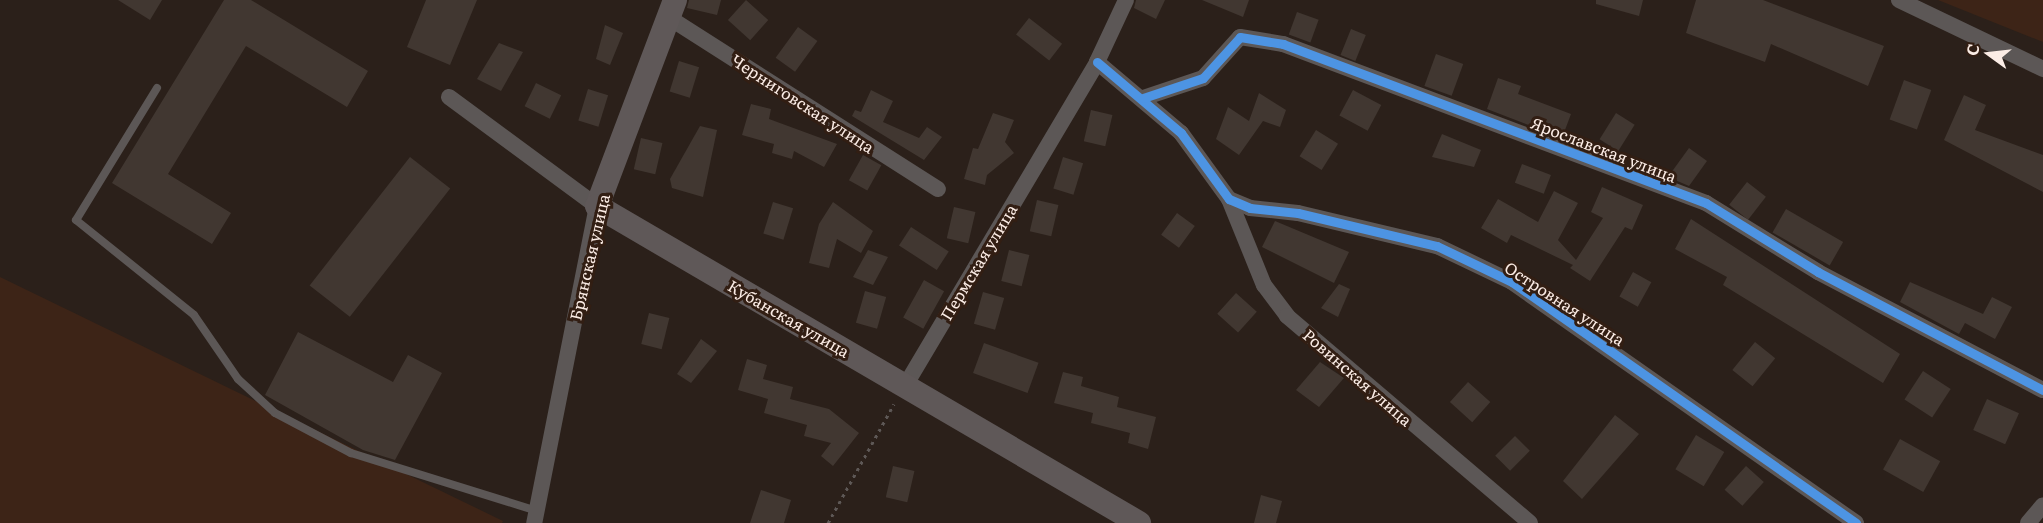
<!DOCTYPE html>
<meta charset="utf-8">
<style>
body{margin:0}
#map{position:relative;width:2043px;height:523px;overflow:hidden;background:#2b201a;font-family:Literata,serif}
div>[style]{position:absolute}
.built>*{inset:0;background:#3d2417}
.building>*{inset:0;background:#413731;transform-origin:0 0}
.path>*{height:3px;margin-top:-1.5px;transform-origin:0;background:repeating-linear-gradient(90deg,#5e5856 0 3px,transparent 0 7.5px)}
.lane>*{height:8px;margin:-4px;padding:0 4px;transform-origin:4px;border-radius:4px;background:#5c5756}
.street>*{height:16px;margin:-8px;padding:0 8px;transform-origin:8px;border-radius:8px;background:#5c5756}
.secondary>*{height:24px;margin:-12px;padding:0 12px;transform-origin:12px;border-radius:12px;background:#5f5858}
.cycleway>*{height:9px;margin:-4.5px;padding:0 4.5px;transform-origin:4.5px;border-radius:4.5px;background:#4d94e3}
span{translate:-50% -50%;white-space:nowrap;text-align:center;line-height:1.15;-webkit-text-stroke:6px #321e13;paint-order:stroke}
.street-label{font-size:16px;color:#fbece5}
.north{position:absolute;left:1959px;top:24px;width:60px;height:60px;-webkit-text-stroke:4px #321e13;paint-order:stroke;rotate:285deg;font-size:16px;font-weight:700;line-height:24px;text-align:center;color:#fbece5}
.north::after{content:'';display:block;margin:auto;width:21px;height:27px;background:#fbece5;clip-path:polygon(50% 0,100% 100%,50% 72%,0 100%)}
</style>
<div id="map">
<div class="built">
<div style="clip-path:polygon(1938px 0,2043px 0,2043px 42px)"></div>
<div style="clip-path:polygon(0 277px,503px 521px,502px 523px,0 523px)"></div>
</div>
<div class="building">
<div style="clip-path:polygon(118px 0,162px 0,150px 20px)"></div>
<div style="clip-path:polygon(224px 0,251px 0,368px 71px,347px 107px,246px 46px,168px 174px,231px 213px,212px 244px,112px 183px)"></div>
<div style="clip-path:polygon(426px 0,477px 0,450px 65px,407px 47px)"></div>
<div style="clip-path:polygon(689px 0,721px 0,717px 15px,687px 8px)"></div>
<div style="left:746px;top:0;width:30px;height:27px;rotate:42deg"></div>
<div style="clip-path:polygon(1136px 0,1165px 0,1156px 19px,1134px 8px)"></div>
<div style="clip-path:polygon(1202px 0,1249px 0,1243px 17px)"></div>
<div style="clip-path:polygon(1596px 0,1643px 0,1639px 16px,1596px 4px)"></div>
<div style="clip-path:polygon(1696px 0,1763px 0,1884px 46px,1868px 86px,1771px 44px,1765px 62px,1686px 33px)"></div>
<div style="left:1297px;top:12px;width:23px;height:24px;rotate:20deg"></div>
<div style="left:1029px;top:18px;width:42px;height:21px;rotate:38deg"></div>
<div style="clip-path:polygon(605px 25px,623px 33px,610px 65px,596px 59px)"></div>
<div style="left:798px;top:27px;width:24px;height:38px;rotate:36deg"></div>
<div style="left:1351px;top:29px;width:16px;height:28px;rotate:22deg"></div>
<div style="clip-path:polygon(499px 43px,523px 52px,501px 91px,477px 79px)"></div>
<div style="left:1436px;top:54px;width:29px;height:34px;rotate:20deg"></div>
<div style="left:679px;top:61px;width:21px;height:32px;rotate:17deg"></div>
<div style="clip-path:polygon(1498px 78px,1521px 86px,1518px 94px,1571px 114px,1562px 138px,1487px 109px)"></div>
<div style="left:1904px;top:80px;width:29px;height:42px;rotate:20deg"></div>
<div style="left:536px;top:83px;width:28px;height:26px;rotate:26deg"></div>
<div style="left:588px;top:89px;width:21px;height:33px;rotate:17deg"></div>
<div style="clip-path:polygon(871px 90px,893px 101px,883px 122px,919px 138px,927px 127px,942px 137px,924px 160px,852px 116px,855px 110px,861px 112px)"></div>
<div style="left:1353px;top:90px;width:32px;height:29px;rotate:28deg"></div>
<div style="clip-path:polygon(1259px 93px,1286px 110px,1280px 127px,1263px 121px,1239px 155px,1216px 139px,1228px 107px,1249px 121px)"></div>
<div style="clip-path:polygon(1964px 95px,1986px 105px,1975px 130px,2043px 155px,2043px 192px,1944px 140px)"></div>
<div style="clip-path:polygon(751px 104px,771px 109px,769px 119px,837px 144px,824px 167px,794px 151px,792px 159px,772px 153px,774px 144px,742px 135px)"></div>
<div style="left:1091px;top:110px;width:22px;height:32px;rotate:13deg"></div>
<div style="clip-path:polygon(993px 113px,1014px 120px,1005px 142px,1014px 153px,987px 175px,985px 185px,964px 179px,973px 148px,978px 149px)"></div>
<div style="left:1616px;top:113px;width:22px;height:31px;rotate:32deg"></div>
<div style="clip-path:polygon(700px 126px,717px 130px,703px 197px,672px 188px,670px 179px)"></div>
<div style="left:1316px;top:130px;width:26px;height:31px;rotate:32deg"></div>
<div style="clip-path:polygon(1442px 134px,1481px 150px,1474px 167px,1432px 157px)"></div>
<div style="left:641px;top:138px;width:22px;height:32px;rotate:13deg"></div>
<div style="clip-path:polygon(1689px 148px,1707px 161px,1689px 186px,1668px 177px)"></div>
<div style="left:863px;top:155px;width:21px;height:29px;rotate:29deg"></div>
<div style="left:410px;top:157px;width:51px;height:163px;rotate:38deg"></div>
<div style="left:1063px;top:157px;width:21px;height:33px;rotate:17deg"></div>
<div style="left:1522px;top:164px;width:31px;height:20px;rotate:21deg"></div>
<div style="left:1747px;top:182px;width:24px;height:29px;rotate:38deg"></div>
<div style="clip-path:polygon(1602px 187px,1643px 205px,1632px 230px,1625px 227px,1590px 281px,1570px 268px,1573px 265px,1511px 235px,1507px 243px,1481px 228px,1498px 199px,1538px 222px,1554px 191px,1578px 203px,1558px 240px,1576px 260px,1603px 218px,1591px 212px)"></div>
<div style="left:1037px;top:200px;width:22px;height:32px;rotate:13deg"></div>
<div style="left:773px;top:202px;width:21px;height:33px;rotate:17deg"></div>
<div style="clip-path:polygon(833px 202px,873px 231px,861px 253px,837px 239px,829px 268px,809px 263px,819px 224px)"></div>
<div style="left:954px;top:207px;width:22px;height:32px;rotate:13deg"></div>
<div style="left:1786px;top:209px;width:66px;height:27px;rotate:30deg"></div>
<div style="left:1177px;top:213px;width:22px;height:27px;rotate:36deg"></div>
<div style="clip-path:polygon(1691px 219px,1900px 354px,1883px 383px,1723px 285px,1727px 277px,1675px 249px)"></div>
<div style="clip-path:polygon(1275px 221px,1349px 252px,1334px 283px,1262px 247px)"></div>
<div style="left:911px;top:227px;width:45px;height:22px;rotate:33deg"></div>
<div style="clip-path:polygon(868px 250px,888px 257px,873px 285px,853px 277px)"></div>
<div style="left:1009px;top:250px;width:21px;height:32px;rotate:14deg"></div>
<div style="left:1633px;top:272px;width:21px;height:28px;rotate:29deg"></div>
<div style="left:924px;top:280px;width:23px;height:43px;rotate:29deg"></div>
<div style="clip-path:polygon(1910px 282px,1983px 314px,1992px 297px,2012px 307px,1995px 339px,1965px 323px,1959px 334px,1900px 302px)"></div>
<div style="clip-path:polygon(1339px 284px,1350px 289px,1338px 317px,1321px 308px)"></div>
<div style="left:865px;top:291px;width:22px;height:33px;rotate:16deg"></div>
<div style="left:983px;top:292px;width:22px;height:33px;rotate:16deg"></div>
<div style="left:1236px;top:293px;width:28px;height:28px;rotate:42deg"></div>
<div style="left:649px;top:313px;width:21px;height:32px;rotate:14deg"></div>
<div style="clip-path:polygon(298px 332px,393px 382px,408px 355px,442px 373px,395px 460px,363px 450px,265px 395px)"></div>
<div style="clip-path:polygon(701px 339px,717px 351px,691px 383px,677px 374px)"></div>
<div style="left:1755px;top:342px;width:26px;height:36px;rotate:39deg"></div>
<div style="left:984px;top:343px;width:58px;height:32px;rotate:20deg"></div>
<div style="clip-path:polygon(747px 359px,767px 365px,763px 379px,793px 387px,790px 399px,829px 409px,859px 433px,833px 466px,821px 456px,831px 443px,804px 436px,807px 425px,764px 413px,768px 399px,738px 390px)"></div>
<div style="clip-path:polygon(1320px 362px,1344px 378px,1319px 407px,1296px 390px)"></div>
<div style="left:1923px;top:371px;width:33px;height:34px;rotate:33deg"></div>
<div style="clip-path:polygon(1063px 372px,1083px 377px,1081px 386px,1119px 397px,1117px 407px,1156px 417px,1148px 449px,1128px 443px,1130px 433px,1091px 423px,1093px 413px,1054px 403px)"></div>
<div style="left:1468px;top:382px;width:30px;height:27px;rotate:42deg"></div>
<div style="left:1987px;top:399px;width:35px;height:34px;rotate:24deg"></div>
<div style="clip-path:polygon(1615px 415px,1639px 434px,1582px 499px,1563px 481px)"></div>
<div style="left:1696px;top:435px;width:33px;height:40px;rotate:31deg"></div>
<div style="left:1515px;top:436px;width:21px;height:28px;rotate:45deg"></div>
<div style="left:1900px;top:439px;width:46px;height:35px;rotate:29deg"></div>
<div style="left:893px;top:466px;width:22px;height:32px;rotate:13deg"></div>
<div style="left:1746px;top:466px;width:24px;height:32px;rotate:42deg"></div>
<div style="clip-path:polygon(761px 490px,791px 500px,784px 523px,750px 523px)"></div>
<div style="clip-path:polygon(1261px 495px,1282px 501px,1276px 523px,1254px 523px)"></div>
</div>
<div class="path">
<div style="left:828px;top:523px;width:136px;rotate:-61deg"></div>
</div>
<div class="lane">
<div style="left:157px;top:88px;width:155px;rotate:121.5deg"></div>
<div style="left:76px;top:220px;width:151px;rotate:38.8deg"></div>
<div style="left:194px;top:315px;width:78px;rotate:55.5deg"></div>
<div style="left:238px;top:379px;width:50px;rotate:42.6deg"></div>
<div style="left:275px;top:413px;width:86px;rotate:27.8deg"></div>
<div style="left:351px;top:453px;width:195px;rotate:17.3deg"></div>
</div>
<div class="street">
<div style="left:1899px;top:0;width:160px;rotate:25.6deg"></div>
<div style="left:668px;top:17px;width:320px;rotate:32.5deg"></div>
<div style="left:1097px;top:62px;width:110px;rotate:40.2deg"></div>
<div style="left:1181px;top:133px;width:82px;rotate:54deg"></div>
<div style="left:1229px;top:199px;width:23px;rotate:23deg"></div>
<div style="left:1250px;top:208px;width:48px;rotate:5.9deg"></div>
<div style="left:1298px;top:213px;width:143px;rotate:13.4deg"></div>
<div style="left:1437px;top:246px;width:83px;rotate:25.6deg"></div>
<div style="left:1512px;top:282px;width:420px;rotate:35deg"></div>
<div style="left:449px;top:97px;width:184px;rotate:36.4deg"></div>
<div style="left:597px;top:206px;width:323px;rotate:101.2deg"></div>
<div style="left:1143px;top:98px;width:63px;rotate:-18.4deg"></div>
<div style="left:1203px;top:78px;width:55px;rotate:-47.9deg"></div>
<div style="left:1240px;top:37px;width:44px;rotate:9.2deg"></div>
<div style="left:1283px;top:44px;width:452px;rotate:20.6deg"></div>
<div style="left:1706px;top:203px;width:132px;rotate:31.6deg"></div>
<div style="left:1818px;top:272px;width:254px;rotate:27.7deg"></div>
<div style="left:1229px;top:199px;width:93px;rotate:67.9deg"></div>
<div style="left:1264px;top:285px;width:39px;rotate:53deg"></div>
<div style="left:1287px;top:316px;width:319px;rotate:40.4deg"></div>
<div style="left:905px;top:386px;width:377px;rotate:-59.3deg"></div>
<div style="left:1097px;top:62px;width:68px;rotate:-64.9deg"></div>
<div style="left:2028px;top:523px;width:23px;rotate:-50deg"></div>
</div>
<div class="secondary">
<div style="left:675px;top:0;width:220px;rotate:110.7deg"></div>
<div style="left:597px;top:206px;width:628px;rotate:30.32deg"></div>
</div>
<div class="cycleway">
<div style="left:1097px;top:62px;width:110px;rotate:40.2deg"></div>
<div style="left:1181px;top:133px;width:82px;rotate:54deg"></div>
<div style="left:1229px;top:199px;width:23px;rotate:23deg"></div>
<div style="left:1250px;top:208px;width:48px;rotate:5.9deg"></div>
<div style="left:1298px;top:213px;width:143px;rotate:13.4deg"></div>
<div style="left:1437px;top:246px;width:83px;rotate:25.6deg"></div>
<div style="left:1512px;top:282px;width:420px;rotate:35deg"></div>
<div style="left:1143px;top:98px;width:63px;rotate:-18.4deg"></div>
<div style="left:1203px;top:78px;width:55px;rotate:-47.9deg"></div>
<div style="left:1240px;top:37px;width:44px;rotate:9.2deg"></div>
<div style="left:1283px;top:44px;width:452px;rotate:20.6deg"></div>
<div style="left:1706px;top:203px;width:132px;rotate:31.6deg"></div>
<div style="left:1818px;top:272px;width:254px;rotate:27.7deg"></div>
</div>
<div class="street-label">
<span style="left:803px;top:103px;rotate:33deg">Черниговская улица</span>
<span style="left:1604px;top:149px;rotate:21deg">Ярославская улица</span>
<span style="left:589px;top:257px;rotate:-77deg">Брянская улица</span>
<span style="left:978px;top:262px;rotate:-59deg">Пермская улица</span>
<span style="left:1565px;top:303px;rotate:33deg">Островная улица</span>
<span style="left:789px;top:318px;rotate:30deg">Кубанская улица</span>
<span style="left:1358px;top:377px;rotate:41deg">Ровинская улица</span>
</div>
<div class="north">С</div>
</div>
